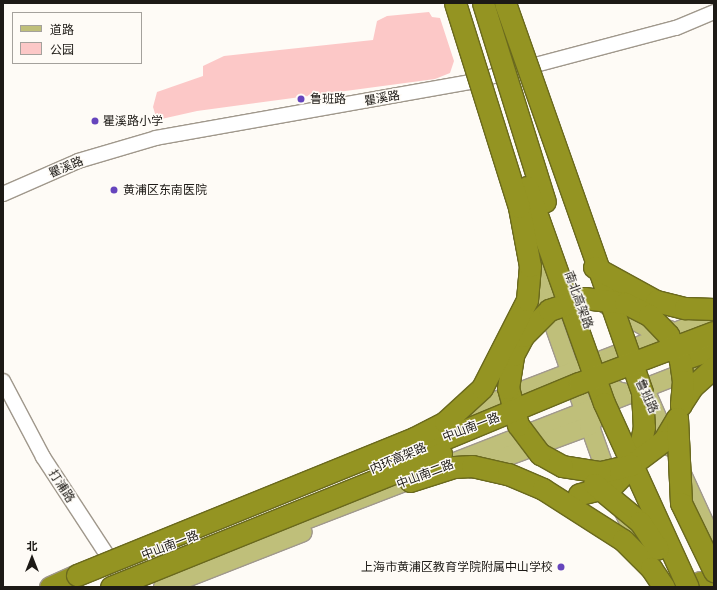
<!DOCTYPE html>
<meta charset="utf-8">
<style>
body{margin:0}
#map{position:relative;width:717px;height:590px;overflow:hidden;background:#fefbf6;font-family:Ubuntu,"Noto Sans SC",sans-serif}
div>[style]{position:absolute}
.green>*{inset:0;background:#fcc8c7}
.roads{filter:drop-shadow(1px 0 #a0988c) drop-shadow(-1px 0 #a0988c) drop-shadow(0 1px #a0988c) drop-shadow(0 -1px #a0988c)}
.minor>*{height:14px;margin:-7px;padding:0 7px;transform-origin:7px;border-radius:7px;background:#fff}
.major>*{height:18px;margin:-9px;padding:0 9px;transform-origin:9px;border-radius:9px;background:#bfbf7a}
.highway>*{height:21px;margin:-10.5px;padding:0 10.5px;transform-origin:10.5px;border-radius:10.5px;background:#949422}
.bridges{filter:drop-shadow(1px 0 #6a691e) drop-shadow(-1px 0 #6a691e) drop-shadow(0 1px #6a691e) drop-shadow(0 -1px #6a691e)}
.highway-bridge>*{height:21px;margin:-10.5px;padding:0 10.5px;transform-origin:10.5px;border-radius:10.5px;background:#949422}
.dots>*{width:11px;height:11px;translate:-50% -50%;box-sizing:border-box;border:2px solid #fefbf6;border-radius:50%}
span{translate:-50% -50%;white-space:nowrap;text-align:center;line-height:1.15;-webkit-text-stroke:3px #fefbf6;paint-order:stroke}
.street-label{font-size:12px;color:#1d1a16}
.poi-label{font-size:12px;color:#1d1a16}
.left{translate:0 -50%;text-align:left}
.right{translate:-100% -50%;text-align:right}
.frame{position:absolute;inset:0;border:4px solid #1d1a16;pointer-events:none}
.legend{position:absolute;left:12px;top:12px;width:130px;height:52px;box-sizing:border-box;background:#fefbf6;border:1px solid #a4a19c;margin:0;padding:5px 7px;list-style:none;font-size:12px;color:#1d1a16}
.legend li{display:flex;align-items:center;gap:8px;height:20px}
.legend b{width:20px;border:1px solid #a4a19c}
.north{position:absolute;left:12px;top:538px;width:40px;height:40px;-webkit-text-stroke:3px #fefbf6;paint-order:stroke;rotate:0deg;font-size:11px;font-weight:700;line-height:16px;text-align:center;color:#1d1a16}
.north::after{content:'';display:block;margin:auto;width:14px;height:18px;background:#1d1a16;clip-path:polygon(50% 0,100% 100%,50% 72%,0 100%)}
</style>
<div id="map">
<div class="green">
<div style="clip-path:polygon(429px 12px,432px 17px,440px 18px,454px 61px,450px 73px,435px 79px,197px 111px,157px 120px,153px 107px,157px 92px,203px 76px,203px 66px,224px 56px,373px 40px,377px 21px,387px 16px)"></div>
</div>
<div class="roads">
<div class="minor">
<div style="left:3px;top:194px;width:82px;rotate:-23.7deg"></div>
<div style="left:78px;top:161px;width:81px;rotate:-16.4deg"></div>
<div style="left:156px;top:138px;width:320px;rotate:-10.1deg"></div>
<div style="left:471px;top:82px;width:212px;rotate:-14.8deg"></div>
<div style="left:676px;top:28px;width:41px;rotate:-22.8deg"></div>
<div style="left:3px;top:381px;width:86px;rotate:62.2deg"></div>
<div style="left:43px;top:457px;width:155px;rotate:56.8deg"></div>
</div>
<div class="major">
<div style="left:530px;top:223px;width:66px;rotate:73.2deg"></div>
<div style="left:549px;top:286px;width:26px;rotate:81deg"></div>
<div style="left:531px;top:271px;width:59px;rotate:66.9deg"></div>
<div style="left:554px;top:325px;width:168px;rotate:70.5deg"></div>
<div style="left:607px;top:305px;width:45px;rotate:29.4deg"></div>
<div style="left:646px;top:327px;width:23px;rotate:7deg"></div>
<div style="left:588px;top:372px;width:35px;rotate:33deg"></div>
<div style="left:617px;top:391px;width:19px;rotate:12deg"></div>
<div style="left:644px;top:387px;width:65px;rotate:66.6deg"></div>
<div style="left:452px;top:418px;width:281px;rotate:-21.1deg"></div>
<div style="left:450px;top:464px;width:283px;rotate:-21.3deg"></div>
<div style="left:473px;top:469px;width:124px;rotate:-20.3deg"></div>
<div style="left:589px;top:426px;width:11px;rotate:-49deg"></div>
<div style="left:682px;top:474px;width:77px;rotate:65.4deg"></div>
<div style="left:621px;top:506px;width:60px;rotate:63.4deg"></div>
<div style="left:282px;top:529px;width:151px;rotate:-21deg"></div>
<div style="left:163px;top:587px;width:150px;rotate:-21.4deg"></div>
</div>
<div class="highway">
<div style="left:700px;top:582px;width:6px;rotate:59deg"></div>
<div style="left:50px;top:587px;width:30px;rotate:-24deg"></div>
</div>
</div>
<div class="bridges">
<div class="highway-bridge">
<div style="left:483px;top:3px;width:208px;rotate:72.7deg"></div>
<div style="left:505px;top:3px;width:412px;rotate:70.6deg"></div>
<div style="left:642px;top:392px;width:35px;rotate:87deg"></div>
<div style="left:644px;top:427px;width:34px;rotate:102deg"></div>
<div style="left:637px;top:460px;width:36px;rotate:134deg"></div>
<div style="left:612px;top:486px;width:34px;rotate:166deg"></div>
<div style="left:527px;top:187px;width:229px;rotate:70.4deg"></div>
<div style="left:604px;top:403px;width:202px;rotate:65.5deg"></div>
<div style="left:594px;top:267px;width:71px;rotate:28.7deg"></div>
<div style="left:656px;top:301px;width:30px;rotate:14deg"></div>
<div style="left:685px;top:308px;width:29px;rotate:2deg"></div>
<div style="left:680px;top:360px;width:36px;rotate:-19deg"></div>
<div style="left:681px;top:404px;width:20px;rotate:-57deg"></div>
<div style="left:692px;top:387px;width:30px;rotate:-42deg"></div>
<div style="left:677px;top:418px;width:27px;rotate:121deg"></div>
<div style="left:663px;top:441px;width:40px;rotate:143deg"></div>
<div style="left:631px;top:465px;width:32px;rotate:167deg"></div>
<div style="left:600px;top:472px;width:38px;rotate:-171deg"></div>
<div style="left:562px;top:466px;width:25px;rotate:-151deg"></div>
<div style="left:540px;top:454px;width:36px;rotate:-127deg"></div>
<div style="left:518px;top:425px;width:38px;rotate:-105deg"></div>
<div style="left:508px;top:388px;width:33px;rotate:-81deg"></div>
<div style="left:513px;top:355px;width:21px;rotate:-62deg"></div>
<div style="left:523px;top:336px;width:37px;rotate:-45deg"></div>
<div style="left:549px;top:310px;width:37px;rotate:-19deg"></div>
<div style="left:584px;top:298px;width:41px;rotate:7deg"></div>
<div style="left:625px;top:303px;width:27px;rotate:27deg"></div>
<div style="left:649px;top:315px;width:28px;rotate:46deg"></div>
<div style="left:668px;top:335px;width:28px;rotate:64deg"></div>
<div style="left:680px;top:360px;width:21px;rotate:82deg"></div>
<div style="left:683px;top:381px;width:24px;rotate:95deg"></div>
<div style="left:677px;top:418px;width:85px;rotate:87.3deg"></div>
<div style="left:681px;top:503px;width:76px;rotate:64.1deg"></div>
<div style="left:417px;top:450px;width:175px;rotate:-22.5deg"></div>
<div style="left:579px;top:383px;width:144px;rotate:-20.7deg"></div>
<div style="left:410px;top:481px;width:46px;rotate:-17.7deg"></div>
<div style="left:454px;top:467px;width:18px;rotate:-3deg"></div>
<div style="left:472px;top:466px;width:37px;rotate:13deg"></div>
<div style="left:508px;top:474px;width:38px;rotate:23deg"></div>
<div style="left:543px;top:489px;width:95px;rotate:32.5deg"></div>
<div style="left:623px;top:540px;width:40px;rotate:45deg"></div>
<div style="left:651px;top:568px;width:23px;rotate:56deg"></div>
<div style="left:594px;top:484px;width:60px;rotate:39.6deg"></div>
<div style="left:640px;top:522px;width:32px;rotate:56deg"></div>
<div style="left:77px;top:575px;width:364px;rotate:-22.1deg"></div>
<div style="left:414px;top:438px;width:35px;rotate:-27deg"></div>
<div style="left:445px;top:422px;width:50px;rotate:-42.6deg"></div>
<div style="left:482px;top:388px;width:99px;rotate:-62.9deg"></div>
<div style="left:527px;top:300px;width:34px;rotate:-85deg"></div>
<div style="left:530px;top:266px;width:60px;rotate:-100.6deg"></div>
<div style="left:519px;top:207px;width:214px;rotate:-107.4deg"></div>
<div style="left:111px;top:587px;width:356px;rotate:-22deg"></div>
</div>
</div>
<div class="dots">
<div style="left:301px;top:99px;background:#6645bd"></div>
<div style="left:95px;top:121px;background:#6645bd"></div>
<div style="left:114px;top:190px;background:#6645bd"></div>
<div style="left:561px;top:567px;background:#6645bd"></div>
</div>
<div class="street-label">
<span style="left:382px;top:98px;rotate:-10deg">瞿溪路</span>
<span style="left:66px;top:167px;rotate:-22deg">瞿溪路</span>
<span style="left:579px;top:300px;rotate:70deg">南北高架路</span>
<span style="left:647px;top:396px;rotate:65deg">鲁班路</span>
<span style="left:471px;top:427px;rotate:-21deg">中山南一路</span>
<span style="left:398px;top:458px;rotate:-23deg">内环高架路</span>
<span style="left:425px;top:474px;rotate:-21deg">中山南二路</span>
<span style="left:62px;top:486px;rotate:57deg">打浦路</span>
<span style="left:170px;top:545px;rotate:-21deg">中山南一路</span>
</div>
<div class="poi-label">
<span class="left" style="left:310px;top:99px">鲁班路</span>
<span class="left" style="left:103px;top:121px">瞿溪路小学</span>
<span class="left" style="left:123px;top:190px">黄浦区东南医院</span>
<span class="right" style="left:553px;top:567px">上海市黄浦区教育学院附属中山学校</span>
</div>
<div class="frame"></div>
<ul class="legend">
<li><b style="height:5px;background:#bfbf7a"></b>道路</li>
<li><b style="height:11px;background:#fcc8c7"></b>公园</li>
</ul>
<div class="north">北</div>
</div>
